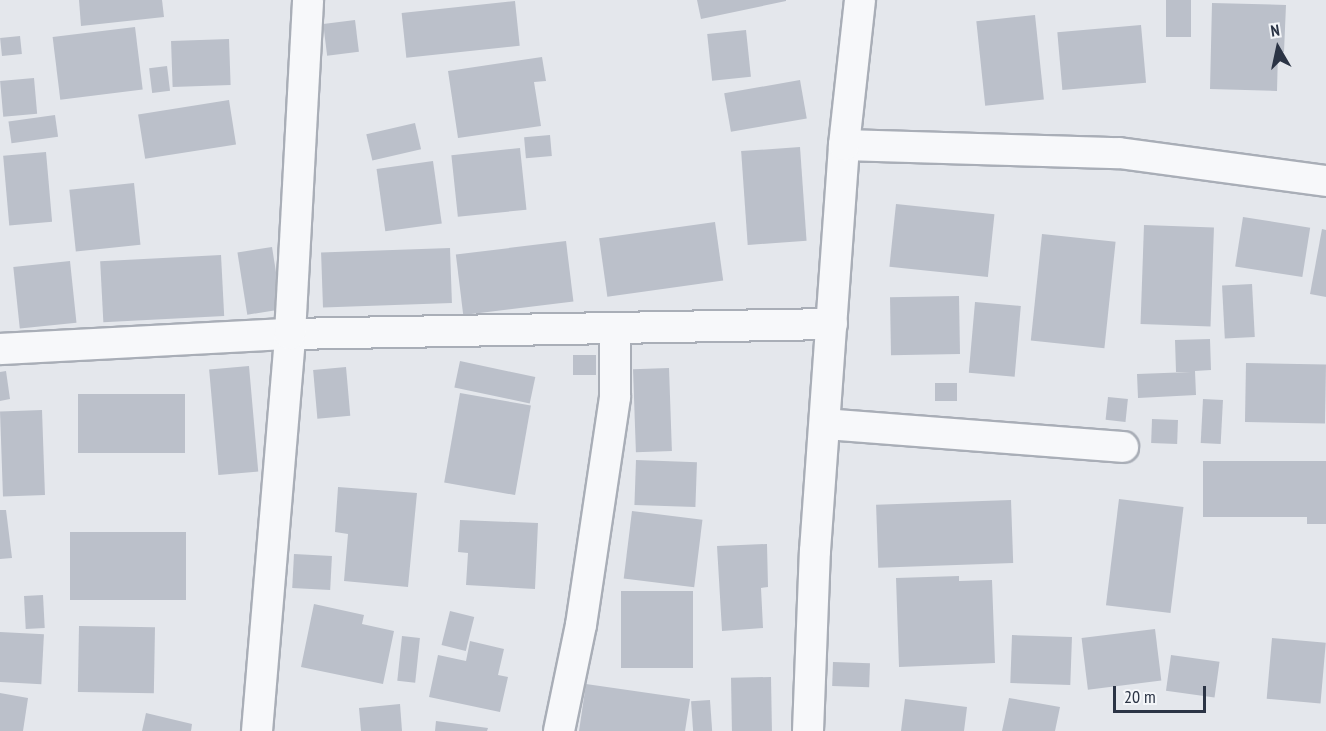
<!DOCTYPE html>
<style>
body{margin:0}
#map{position:relative;width:1326px;height:731px;overflow:hidden;background:#e4e7ec;font-family:"PT Sans Narrow",sans-serif}
div>[style]{position:absolute}
.building>*{inset:0;background:#bbc0ca;transform-origin:0 0}
.roads{filter:drop-shadow(2px 0 #a9aeb7) drop-shadow(-2px 0 #a9aeb7) drop-shadow(0 2px #a9aeb7) drop-shadow(0 -2px #a9aeb7)}
.minor>*{height:30px;margin:-15px;padding:0 15px;transform-origin:15px;border-radius:15px;background:#f7f8fa}
span{translate:-50% -50%;white-space:nowrap;text-align:center;line-height:1.15;-webkit-text-stroke:4.5px #f4f6f9;paint-order:stroke}
.north{position:absolute;left:1248px;top:18px;width:60px;height:60px;-webkit-text-stroke:4px #f4f6f9;paint-order:stroke;rotate:351deg;font-size:16px;font-weight:700;line-height:24px;text-align:center;color:#2b3445}
.north::after{content:'';display:block;margin:auto;width:21px;height:27px;background:#2b3445;clip-path:polygon(50% 0,100% 100%,50% 72%,0 100%)}
.scale{position:absolute;left:1113px;top:686px;width:93px;height:27px;box-sizing:border-box;border:3px solid #2b3445;border-top:0;padding-left:8px;font-size:18px;line-height:21px;white-space:nowrap;color:#2b3445;-webkit-text-stroke:4px #f4f6f9;paint-order:stroke}
</style>
<div id="map">
<div class="building">
<div style="clip-path:polygon(79px 0,162px 0,164px 17px,81px 26px)"></div>
<div style="clip-path:polygon(697px 0,786px 0,786px 1px,701px 19px)"></div>
<div style="left:1166px;top:0;width:25px;height:37px"></div>
<div style="left:515px;top:1px;width:45px;height:114px;rotate:84deg"></div>
<div style="clip-path:polygon(1212px 3px,1286px 5px,1284px 52px,1278px 52px,1277px 91px,1210px 89px)"></div>
<div style="left:1035px;top:15px;width:85px;height:59px;rotate:84deg"></div>
<div style="left:355px;top:20px;width:32px;height:32px;rotate:83deg"></div>
<div style="left:1141px;top:25px;width:58px;height:84px;rotate:85deg"></div>
<div style="left:135px;top:27px;width:63px;height:83px;rotate:83deg"></div>
<div style="left:746px;top:30px;width:47px;height:39px;rotate:84deg"></div>
<div style="left:20px;top:36px;width:18px;height:20px;rotate:84deg"></div>
<div style="left:229px;top:39px;width:46px;height:58px;rotate:88deg"></div>
<div style="clip-path:polygon(542px 57px,546px 81px,534px 82px,541px 126px,458px 138px,448px 71px)"></div>
<div style="left:167px;top:66px;width:25px;height:18px;rotate:83deg"></div>
<div style="left:34px;top:78px;width:36px;height:34px;rotate:85deg"></div>
<div style="left:800px;top:80px;width:39px;height:77px;rotate:80deg"></div>
<div style="left:229px;top:100px;width:45px;height:92px;rotate:81deg"></div>
<div style="left:55px;top:115px;width:22px;height:47px;rotate:82deg"></div>
<div style="left:415px;top:123px;width:27px;height:50px;rotate:77deg"></div>
<div style="left:550px;top:135px;width:21px;height:26px;rotate:85deg"></div>
<div style="left:800px;top:147px;width:94px;height:59px;rotate:86deg"></div>
<div style="left:520px;top:148px;width:62px;height:69px;rotate:84deg"></div>
<div style="left:46px;top:152px;width:70px;height:43px;rotate:85deg"></div>
<div style="left:433px;top:161px;width:63px;height:57px;rotate:82deg"></div>
<div style="left:134px;top:183px;width:62px;height:65px;rotate:84deg"></div>
<div style="left:896px;top:204px;width:99px;height:63px;rotate:6deg"></div>
<div style="left:1243px;top:217px;width:68px;height:50px;rotate:9deg"></div>
<div style="left:715px;top:222px;width:59px;height:117px;rotate:82deg"></div>
<div style="left:1144px;top:225px;width:70px;height:99px;rotate:2deg"></div>
<div style="clip-path:polygon(1322px 229px,1326px 230px,1326px 297px,1310px 294px)"></div>
<div style="left:1042px;top:234px;width:74px;height:107px;rotate:6deg"></div>
<div style="left:566px;top:241px;width:61px;height:111px;rotate:83deg"></div>
<div style="left:272px;top:247px;width:63px;height:35px;rotate:81deg"></div>
<div style="left:450px;top:248px;width:55px;height:129px;rotate:88deg"></div>
<div style="left:221px;top:255px;width:61px;height:121px;rotate:87deg"></div>
<div style="left:70px;top:261px;width:62px;height:57px;rotate:84deg"></div>
<div style="left:1252px;top:284px;width:53px;height:30px;rotate:87deg"></div>
<div style="left:959px;top:296px;width:58px;height:69px;rotate:89deg"></div>
<div style="left:975px;top:302px;width:46px;height:71px;rotate:5deg"></div>
<div style="clip-path:polygon(1210px 339px,1211px 370px,1195px 371px,1196px 395px,1138px 398px,1137px 374px,1191px 372px,1176px 372px,1175px 340px)"></div>
<div style="left:596px;top:355px;width:20px;height:23px;rotate:90deg"></div>
<div style="left:460px;top:361px;width:77px;height:27px;rotate:12deg"></div>
<div style="left:1246px;top:363px;width:80px;height:59px;rotate:1deg"></div>
<div style="left:249px;top:366px;width:106px;height:40px;rotate:85deg"></div>
<div style="left:346px;top:367px;width:49px;height:33px;rotate:85deg"></div>
<div style="left:669px;top:368px;width:83px;height:36px;rotate:88deg"></div>
<div style="clip-path:polygon(6px 371px,10px 399px,0 401px,0 372px)"></div>
<div style="left:935px;top:383px;width:22px;height:18px"></div>
<div style="left:460px;top:393px;width:72px;height:91px;rotate:10deg"></div>
<div style="left:185px;top:394px;width:59px;height:107px;rotate:90deg"></div>
<div style="left:1108px;top:397px;width:20px;height:23px;rotate:6deg"></div>
<div style="left:1203px;top:399px;width:20px;height:44px;rotate:3deg"></div>
<div style="left:42px;top:410px;width:85px;height:42px;rotate:88deg"></div>
<div style="left:1152px;top:419px;width:26px;height:24px;rotate:2deg"></div>
<div style="left:636px;top:460px;width:61px;height:45px;rotate:2deg"></div>
<div style="clip-path:polygon(1203px 461px,1326px 461px,1326px 524px,1307px 524px,1307px 517px,1203px 517px)"></div>
<div style="clip-path:polygon(338px 487px,417px 493px,408px 587px,344px 581px,348px 534px,335px 532px)"></div>
<div style="left:1119px;top:499px;width:65px;height:107px;rotate:7deg"></div>
<div style="left:1011px;top:500px;width:63px;height:135px;rotate:88deg"></div>
<div style="clip-path:polygon(0 510px,6px 510px,12px 558px,0 559px)"></div>
<div style="left:632px;top:511px;width:71px;height:68px;rotate:7deg"></div>
<div style="clip-path:polygon(460px 520px,538px 523px,535px 589px,466px 585px,468px 553px,458px 552px)"></div>
<div style="left:70px;top:532px;width:116px;height:68px"></div>
<div style="clip-path:polygon(767px 544px,768px 587px,761px 588px,763px 628px,722px 631px,717px 546px)"></div>
<div style="left:294px;top:554px;width:38px;height:34px;rotate:3deg"></div>
<div style="clip-path:polygon(959px 576px,959px 581px,992px 580px,995px 663px,899px 667px,896px 578px)"></div>
<div style="left:621px;top:591px;width:72px;height:77px"></div>
<div style="left:43px;top:595px;width:33px;height:19px;rotate:87deg"></div>
<div style="clip-path:polygon(314px 604px,364px 615px,362px 624px,394px 631px,383px 684px,301px 667px)"></div>
<div style="left:450px;top:611px;width:25px;height:35px;rotate:14deg"></div>
<div style="left:79px;top:626px;width:76px;height:66px;rotate:1deg"></div>
<div style="left:1155px;top:629px;width:52px;height:74px;rotate:83deg"></div>
<div style="left:0;top:632px;width:44px;height:50px;rotate:3deg"></div>
<div style="left:1012px;top:635px;width:60px;height:48px;rotate:2deg"></div>
<div style="left:402px;top:636px;width:18px;height:45px;rotate:6deg"></div>
<div style="left:1272px;top:638px;width:54px;height:61px;rotate:5deg"></div>
<div style="clip-path:polygon(470px 641px,504px 649px,498px 675px,508px 677px,500px 712px,429px 697px,438px 655px,466px 661px)"></div>
<div style="left:1171px;top:655px;width:49px;height:36px;rotate:8deg"></div>
<div style="left:833px;top:662px;width:37px;height:24px;rotate:2deg"></div>
<div style="left:771px;top:677px;width:54px;height:40px;rotate:89deg"></div>
<div style="clip-path:polygon(586px 684px,690px 699px,685px 731px,579px 731px)"></div>
<div style="clip-path:polygon(0 693px,28px 698px,23px 731px,0 731px)"></div>
<div style="clip-path:polygon(1009px 698px,1060px 707px,1055px 731px,1002px 731px)"></div>
<div style="clip-path:polygon(905px 699px,967px 707px,964px 731px,901px 731px)"></div>
<div style="left:710px;top:700px;width:31px;height:19px;rotate:86deg"></div>
<div style="clip-path:polygon(400px 704px,402px 731px,361px 731px,359px 708px)"></div>
<div style="clip-path:polygon(146px 713px,192px 724px,191px 731px,142px 731px)"></div>
<div style="clip-path:polygon(436px 721px,488px 728px,487px 731px,435px 731px)"></div>
</div>
<div class="roads">
<div class="minor">
<div style="left:844px;top:145px;width:275px;rotate:1.7deg"></div>
<div style="left:1119px;top:153px;width:209px;rotate:7.7deg"></div>
<div style="left:0;top:349px;width:290px;rotate:-3deg"></div>
<div style="left:290px;top:334px;width:542px;rotate:-1.06deg"></div>
<div style="left:825px;top:424px;width:299px;rotate:4.4deg"></div>
<div style="left:257px;top:731px;width:398px;rotate:-85.2deg"></div>
<div style="left:290px;top:334px;width:334px;rotate:-86.9deg"></div>
<div style="left:559px;top:731px;width:108px;rotate:-78.3deg"></div>
<div style="left:581px;top:625px;width:231px;rotate:-81.5deg"></div>
<div style="left:615px;top:397px;width:69px;rotate:-90deg"></div>
<div style="left:808px;top:731px;width:180px;rotate:-87.8deg"></div>
<div style="left:815px;top:551px;width:407px;rotate:-85.9deg"></div>
<div style="left:844px;top:145px;width:146px;rotate:-83.7deg"></div>
</div>
</div>
<div class="north">N</div>
<div class="scale">20 m</div>
</div>
